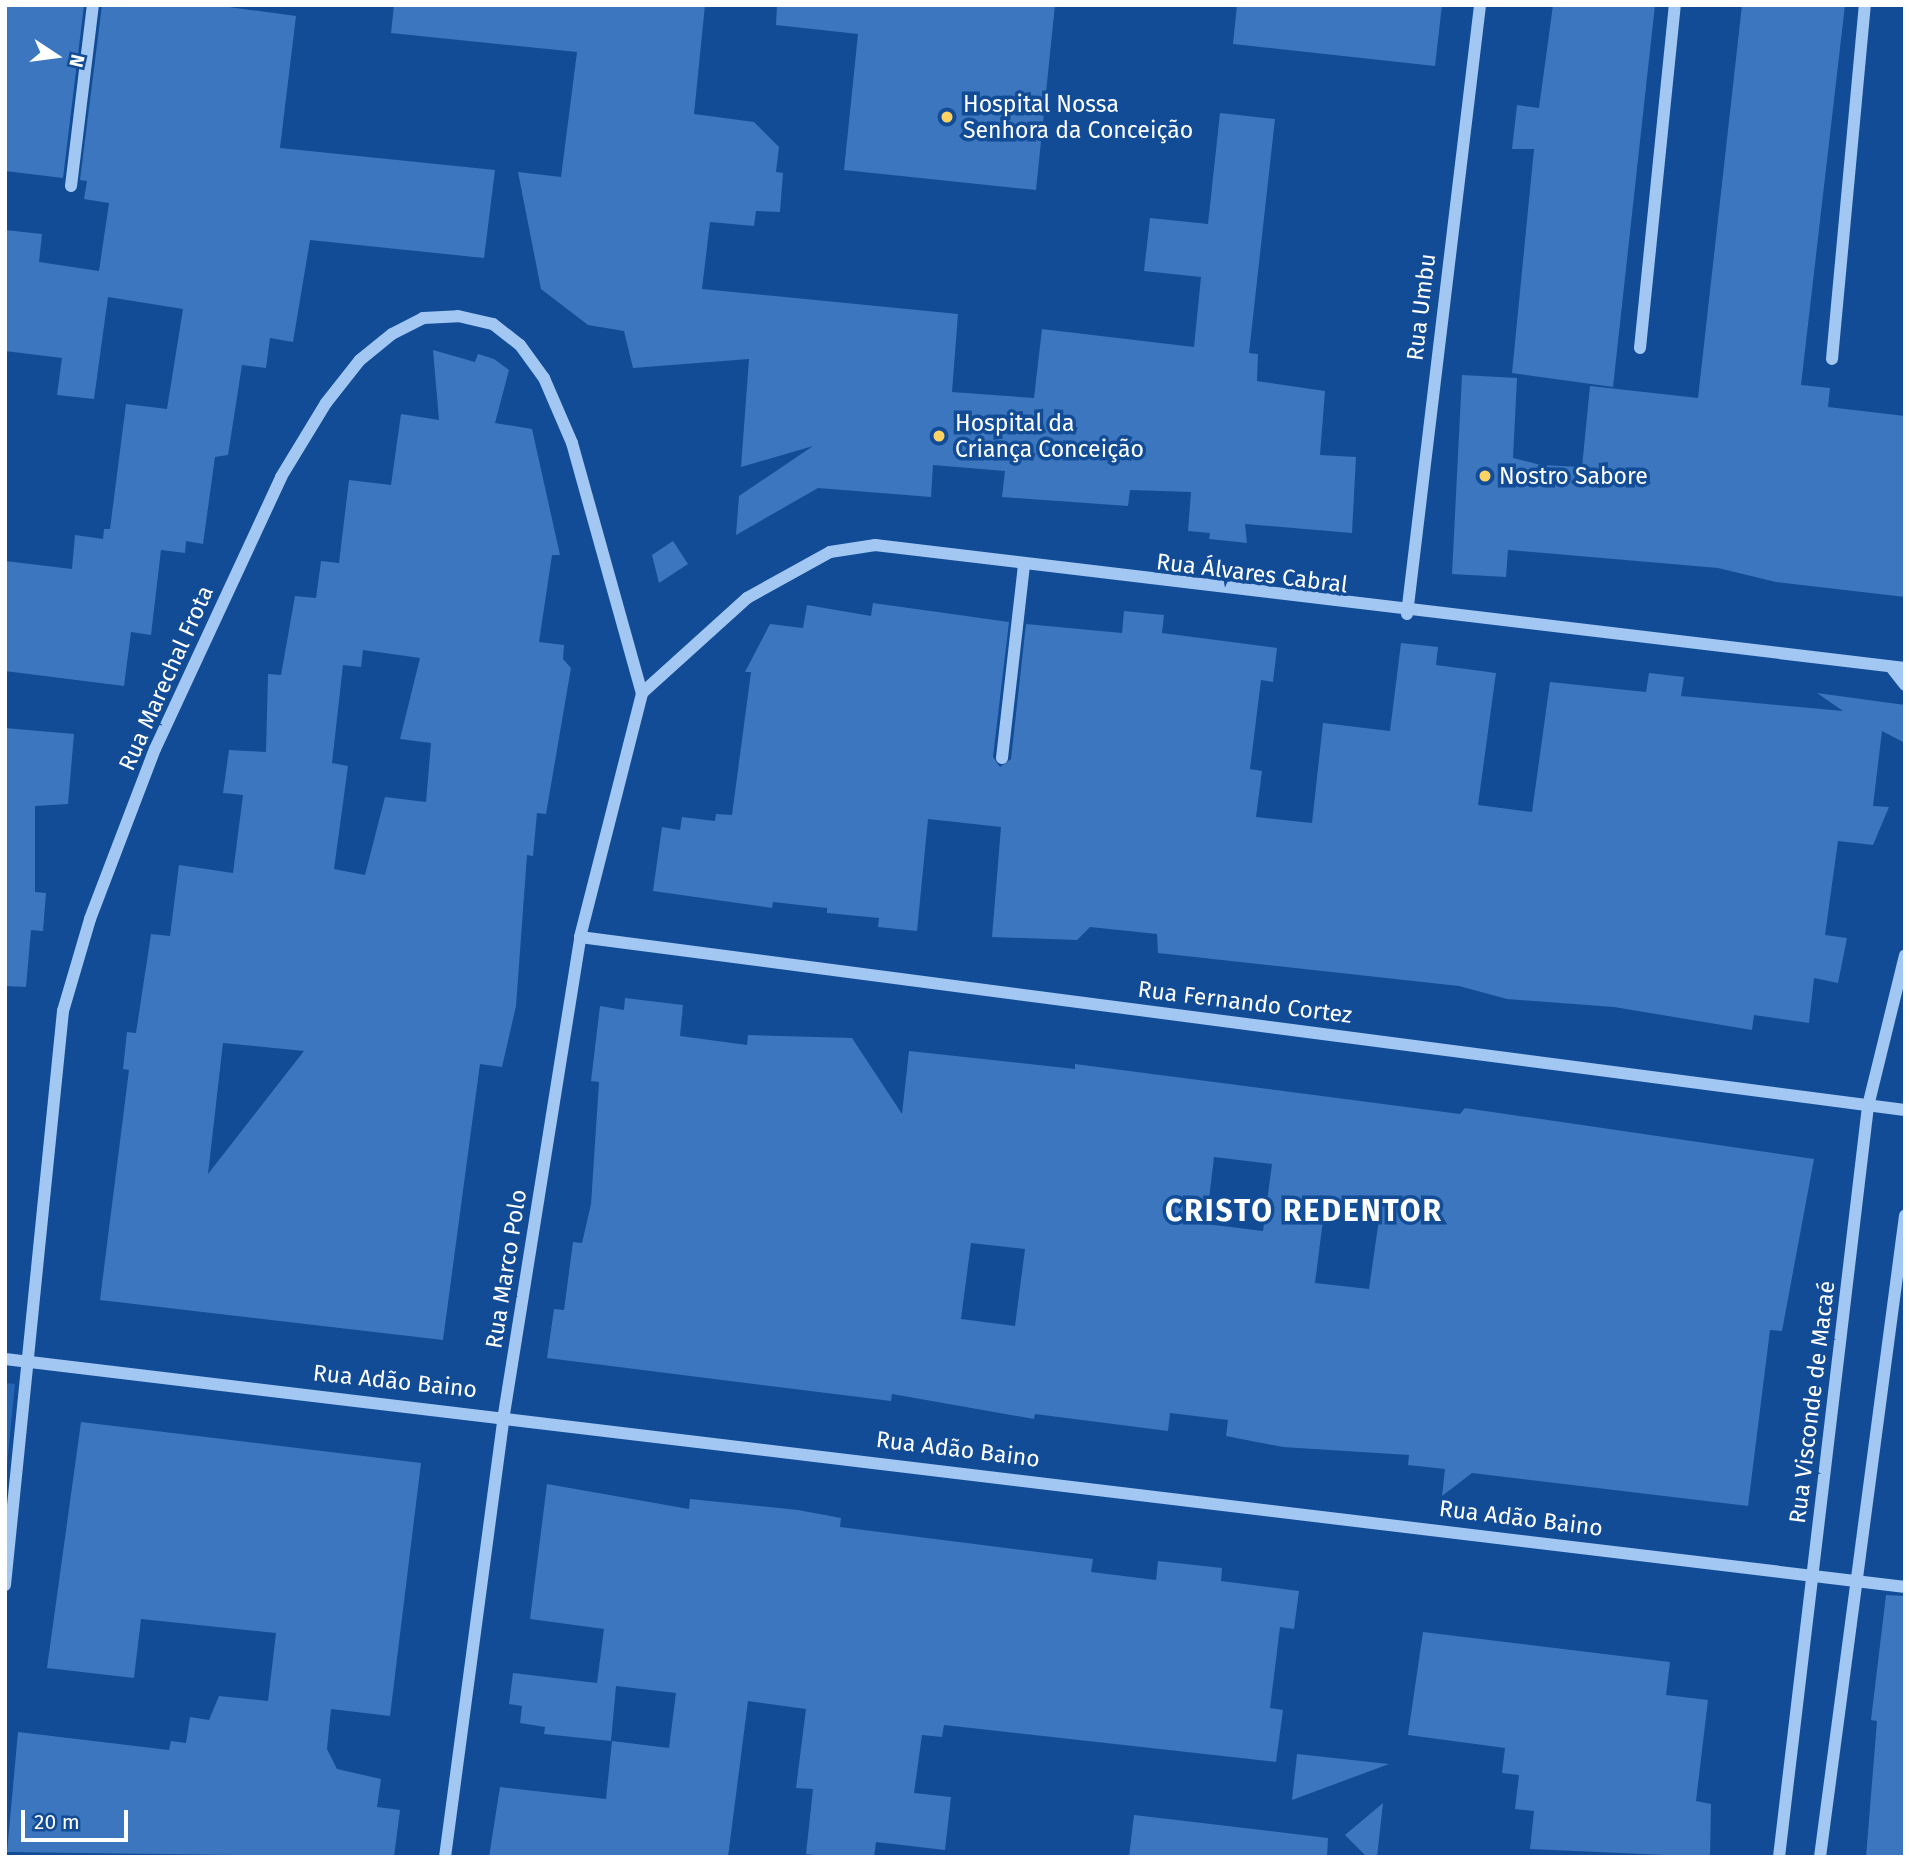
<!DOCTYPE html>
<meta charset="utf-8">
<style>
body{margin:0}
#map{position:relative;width:1910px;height:1862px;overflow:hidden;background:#124c96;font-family:"Fira Sans",sans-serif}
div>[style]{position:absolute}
.green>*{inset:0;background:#2466b5}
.building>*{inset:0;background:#3b76be}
.minor>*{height:12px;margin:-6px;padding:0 6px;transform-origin:6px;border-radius:6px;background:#a2c7f3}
.dots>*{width:19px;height:19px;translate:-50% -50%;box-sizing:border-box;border:4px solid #124c96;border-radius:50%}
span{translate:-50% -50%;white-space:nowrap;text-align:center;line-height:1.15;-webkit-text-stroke:7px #124c96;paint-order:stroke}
.poi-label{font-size:23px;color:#fff}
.left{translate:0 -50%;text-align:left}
.street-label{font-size:23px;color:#fff}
.district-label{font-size:30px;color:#fff;font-weight:700;letter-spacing:2px}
.frame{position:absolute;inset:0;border:7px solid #fff;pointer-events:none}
.north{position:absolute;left:21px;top:21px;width:70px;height:70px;-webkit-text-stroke:5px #124c96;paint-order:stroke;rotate:103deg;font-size:19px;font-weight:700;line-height:28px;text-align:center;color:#fff}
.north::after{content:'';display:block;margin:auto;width:24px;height:32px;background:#fff;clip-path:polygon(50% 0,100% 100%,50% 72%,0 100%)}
.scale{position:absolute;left:21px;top:1810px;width:107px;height:32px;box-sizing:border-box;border:4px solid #fff;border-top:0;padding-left:9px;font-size:21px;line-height:24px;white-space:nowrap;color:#fff;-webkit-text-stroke:5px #124c96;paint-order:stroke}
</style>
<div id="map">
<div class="green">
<div style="clip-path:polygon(5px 1383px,15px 1384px,5px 1485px)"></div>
</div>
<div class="building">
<div style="clip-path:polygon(5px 5px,84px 5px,63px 178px,5px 171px)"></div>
<div style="clip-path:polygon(102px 5px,214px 5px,296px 16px,280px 148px,495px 170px,484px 258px,310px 240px,293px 342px,270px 338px,266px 368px,242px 365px,228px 455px,215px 457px,203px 544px,186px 541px,185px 553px,161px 550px,151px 635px,131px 632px,124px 686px,5px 671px,5px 561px,72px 569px,75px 535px,103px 539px,104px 529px,110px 529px,126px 404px,167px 409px,183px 309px,108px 297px,94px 399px,57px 395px,62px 358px,5px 351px,5px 230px,42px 234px,39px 262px,99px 271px,109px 203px,84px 199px,87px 181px,80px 180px)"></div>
<div style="clip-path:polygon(394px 5px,705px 5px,694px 114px,754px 122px,779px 147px,776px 172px,783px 173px,780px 212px,756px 211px,754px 226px,710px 222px,702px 289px,958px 314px,952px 392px,1034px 398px,1042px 329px,1194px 347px,1201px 277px,1144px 271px,1150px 218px,1208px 224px,1220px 113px,1275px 119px,1249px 353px,1258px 354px,1257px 381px,1325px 391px,1320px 455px,1356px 457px,1352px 533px,1245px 524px,1247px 543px,1209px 539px,1210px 533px,1188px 531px,1191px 492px,1130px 490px,1128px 506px,1002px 497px,1005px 471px,933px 465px,931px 497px,818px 488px,736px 535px,739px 496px,813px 446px,741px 467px,749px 359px,633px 368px,624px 331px,588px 325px,541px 289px,518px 172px,561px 177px,577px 52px,391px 33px)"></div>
<div style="clip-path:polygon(777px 5px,1055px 5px,1036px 190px,844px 170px,858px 34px,776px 25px)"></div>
<div style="clip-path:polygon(1237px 5px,1442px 5px,1435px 66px,1233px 44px)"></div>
<div style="clip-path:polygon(1553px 5px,1655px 5px,1613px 387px,1512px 373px,1534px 149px,1512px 149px,1517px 105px,1539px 108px)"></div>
<div style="clip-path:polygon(1742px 5px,1845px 5px,1801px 385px,1830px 388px,1828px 407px,1905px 416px,1905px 597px,1776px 582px,1718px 568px,1508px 550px,1506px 577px,1452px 574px,1462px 375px,1517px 378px,1513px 458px,1541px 465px,1582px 467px,1590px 386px,1698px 398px)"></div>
<div style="clip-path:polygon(evenodd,433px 350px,475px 362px,478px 354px,494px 359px,509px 370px,495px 423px,532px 429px,560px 555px,552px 555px,539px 642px,564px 645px,563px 659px,571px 668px,546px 814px,537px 813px,533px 856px,527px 855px,516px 1006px,502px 1067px,480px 1064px,443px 1340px,100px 1300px,129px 1070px,123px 1069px,127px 1032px,136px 1033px,151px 934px,170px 936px,179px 865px,233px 873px,243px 795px,223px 793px,229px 750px,266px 752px,268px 674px,281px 675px,295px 596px,316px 598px,321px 561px,339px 563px,349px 480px,391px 485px,401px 414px,439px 420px,433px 350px,363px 650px,420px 658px,400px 739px,431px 743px,426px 802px,385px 797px,365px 875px,334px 869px,348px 766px,332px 763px,343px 665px,361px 667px,363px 650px,433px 350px,223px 1043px,304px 1051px,208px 1174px,223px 1043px)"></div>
<div style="clip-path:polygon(673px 541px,688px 564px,659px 583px,652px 555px)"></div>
<div style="clip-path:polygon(873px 603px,1009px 622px,993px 757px,1000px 767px,1011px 759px,1026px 624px,1122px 633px,1124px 611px,1164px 615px,1162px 633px,1277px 648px,1273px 682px,1261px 680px,1250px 769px,1262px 771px,1256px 817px,1312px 823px,1323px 723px,1390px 731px,1401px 643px,1438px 647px,1436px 665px,1496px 673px,1478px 805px,1532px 812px,1550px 682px,1646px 692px,1649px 673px,1684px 677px,1681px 696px,1843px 711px,1817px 693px,1905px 705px,1905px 743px,1882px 731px,1873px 806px,1889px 807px,1873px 845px,1838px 841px,1825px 935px,1847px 938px,1838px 983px,1814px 978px,1809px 1023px,1754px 1015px,1752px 1030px,1614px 1007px,1507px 999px,1459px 986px,1158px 953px,1157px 934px,1090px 927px,1077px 940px,992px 937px,1001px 827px,928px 819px,917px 931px,878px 927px,879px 918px,827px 913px,827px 908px,773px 902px,772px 908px,653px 891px,662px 827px,680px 830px,682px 817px,715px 821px,716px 814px,732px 815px,751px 672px,745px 672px,770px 624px,803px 628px,807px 605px,871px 616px)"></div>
<div style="clip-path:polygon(5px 728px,74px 734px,68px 804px,35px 806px,35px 892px,46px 893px,43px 931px,31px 930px,26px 987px,5px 986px)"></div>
<div style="clip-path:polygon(evenodd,625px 998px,683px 1005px,680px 1036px,747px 1045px,748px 1035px,852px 1038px,902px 1114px,909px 1051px,1075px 1069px,1075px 1064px,1460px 1114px,1465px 1108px,1814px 1159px,1782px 1331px,1770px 1330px,1748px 1506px,1472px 1473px,1442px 1496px,1445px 1469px,1408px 1465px,1409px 1455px,1283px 1447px,1226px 1436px,1228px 1420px,1170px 1413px,1168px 1431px,1035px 1414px,1034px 1419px,892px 1394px,891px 1401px,547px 1358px,554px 1309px,564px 1310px,573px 1242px,582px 1243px,591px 1204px,599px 1082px,591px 1081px,600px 1006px,624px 1010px,625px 998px,1214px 1157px,1272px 1164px,1263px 1231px,1206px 1224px,1214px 1157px,625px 998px,1324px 1212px,1379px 1219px,1369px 1289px,1315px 1283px,1324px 1212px,625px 998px,971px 1243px,1025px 1249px,1015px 1326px,961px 1319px,971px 1243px)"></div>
<div style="clip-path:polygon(81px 1422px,421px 1463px,390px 1716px,331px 1709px,327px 1749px,337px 1769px,381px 1779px,377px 1807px,400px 1810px,394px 1857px,7px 1852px,18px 1732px,169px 1750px,171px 1741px,186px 1743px,190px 1717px,209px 1720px,219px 1696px,268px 1701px,276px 1633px,141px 1619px,134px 1678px,47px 1668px)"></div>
<div style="clip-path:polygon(547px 1484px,689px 1509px,690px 1499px,798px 1510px,841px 1518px,840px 1527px,1093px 1559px,1091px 1572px,1156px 1580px,1158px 1561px,1222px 1568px,1221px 1581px,1299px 1591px,1294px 1629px,1280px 1627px,1270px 1708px,1283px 1710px,1276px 1762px,944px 1725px,942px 1737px,922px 1735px,914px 1793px,951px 1797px,945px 1850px,876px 1842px,874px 1857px,831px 1857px,806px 1854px,813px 1789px,796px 1788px,806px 1709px,748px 1701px,728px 1857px,489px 1857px,500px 1787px,606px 1799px,612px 1741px,669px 1748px,676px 1693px,616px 1686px,611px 1741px,544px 1734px,545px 1727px,520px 1723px,522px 1706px,509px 1704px,513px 1673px,597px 1683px,604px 1629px,530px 1619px)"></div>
<div style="clip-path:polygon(1886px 1595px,1905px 1596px,1905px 1857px,1866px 1857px,1877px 1721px,1871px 1720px)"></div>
<div style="clip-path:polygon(1423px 1632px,1670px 1662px,1666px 1695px,1708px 1700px,1696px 1801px,1711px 1804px,1710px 1857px,1530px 1849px,1534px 1811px,1515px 1809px,1519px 1775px,1502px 1773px,1505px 1748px,1408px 1735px)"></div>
<div style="clip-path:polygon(1297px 1754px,1389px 1764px,1292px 1800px)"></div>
<div style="clip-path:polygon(1383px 1803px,1377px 1857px,1367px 1857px,1345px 1835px)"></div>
<div style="clip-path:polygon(1134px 1815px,1328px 1838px,1327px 1857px,1129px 1857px)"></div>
</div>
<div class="minor">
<div style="left:71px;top:186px;width:182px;rotate:-83.1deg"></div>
<div style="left:1640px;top:348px;width:345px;rotate:-84.2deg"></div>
<div style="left:1832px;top:359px;width:356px;rotate:-84.7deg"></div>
<div style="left:1407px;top:614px;width:613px;rotate:-83.16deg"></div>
<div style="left:1891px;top:667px;width:23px;rotate:52deg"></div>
<div style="left:642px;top:693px;width:142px;rotate:-42.1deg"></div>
<div style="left:747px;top:598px;width:95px;rotate:-29deg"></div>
<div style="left:830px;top:552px;width:46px;rotate:-8.8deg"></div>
<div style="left:875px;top:545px;width:1037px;rotate:6.81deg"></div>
<div style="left:1002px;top:758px;width:194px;rotate:-83.5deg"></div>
<div style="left:580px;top:937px;width:1336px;rotate:7.44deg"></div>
<div style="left:5px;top:1359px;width:1914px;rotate:6.84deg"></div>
<div style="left:5px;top:1585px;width:577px;rotate:-84.23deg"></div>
<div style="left:63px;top:1011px;width:96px;rotate:-73.6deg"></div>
<div style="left:90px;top:919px;width:182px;rotate:-69.1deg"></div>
<div style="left:155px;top:749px;width:300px;rotate:-65.1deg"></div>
<div style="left:281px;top:477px;width:87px;rotate:-58.7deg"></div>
<div style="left:326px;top:403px;width:55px;rotate:-51.7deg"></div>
<div style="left:360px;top:360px;width:41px;rotate:-39.1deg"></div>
<div style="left:392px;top:334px;width:35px;rotate:-27deg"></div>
<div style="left:423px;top:318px;width:35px;rotate:-3deg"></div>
<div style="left:458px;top:316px;width:36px;rotate:13deg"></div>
<div style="left:493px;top:324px;width:34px;rotate:38deg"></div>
<div style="left:520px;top:345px;width:41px;rotate:54deg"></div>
<div style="left:544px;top:378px;width:71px;rotate:66.7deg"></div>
<div style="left:572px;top:443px;width:260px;rotate:74.4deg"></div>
<div style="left:445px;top:1857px;width:447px;rotate:-82.4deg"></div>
<div style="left:504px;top:1414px;width:483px;rotate:-80.9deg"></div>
<div style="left:580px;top:937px;width:252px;rotate:-75.7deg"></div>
<div style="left:1779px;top:1857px;width:756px;rotate:-83.24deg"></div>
<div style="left:1868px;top:1106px;width:155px;rotate:-76.2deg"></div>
<div style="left:1820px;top:1857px;width:647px;rotate:-82.45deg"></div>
</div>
<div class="dots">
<div style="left:947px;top:117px;background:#ffd264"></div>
<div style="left:939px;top:436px;background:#ffd264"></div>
<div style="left:1485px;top:476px;background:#ffd264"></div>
</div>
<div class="poi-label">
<span class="left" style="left:963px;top:117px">Hospital Nossa<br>Senhora da Conceição</span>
<span class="left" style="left:955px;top:436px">Hospital da<br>Criança Conceição</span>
<span class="left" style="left:1499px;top:476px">Nostro Sabore</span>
</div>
<div class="street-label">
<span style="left:1421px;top:307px;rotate:-83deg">Rua Umbu</span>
<span style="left:1252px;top:573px;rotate:7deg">Rua Álvares Cabral</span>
<span style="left:166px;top:678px;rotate:-66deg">Rua Marechal Frota</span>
<span style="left:1245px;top:1002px;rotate:7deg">Rua Fernando Cortez</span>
<span style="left:506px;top:1269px;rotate:-81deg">Rua Marco Polo</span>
<span style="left:395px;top:1381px;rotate:6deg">Rua Adão Baino</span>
<span style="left:1812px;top:1402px;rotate:-83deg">Rua Visconde de Macaé</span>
<span style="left:958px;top:1449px;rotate:7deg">Rua Adão Baino</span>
<span style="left:1521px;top:1518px;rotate:7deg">Rua Adão Baino</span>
</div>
<div class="district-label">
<span style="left:1304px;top:1211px">CRISTO REDENTOR</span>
</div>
<div class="frame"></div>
<div class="north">N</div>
<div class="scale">20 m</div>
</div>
